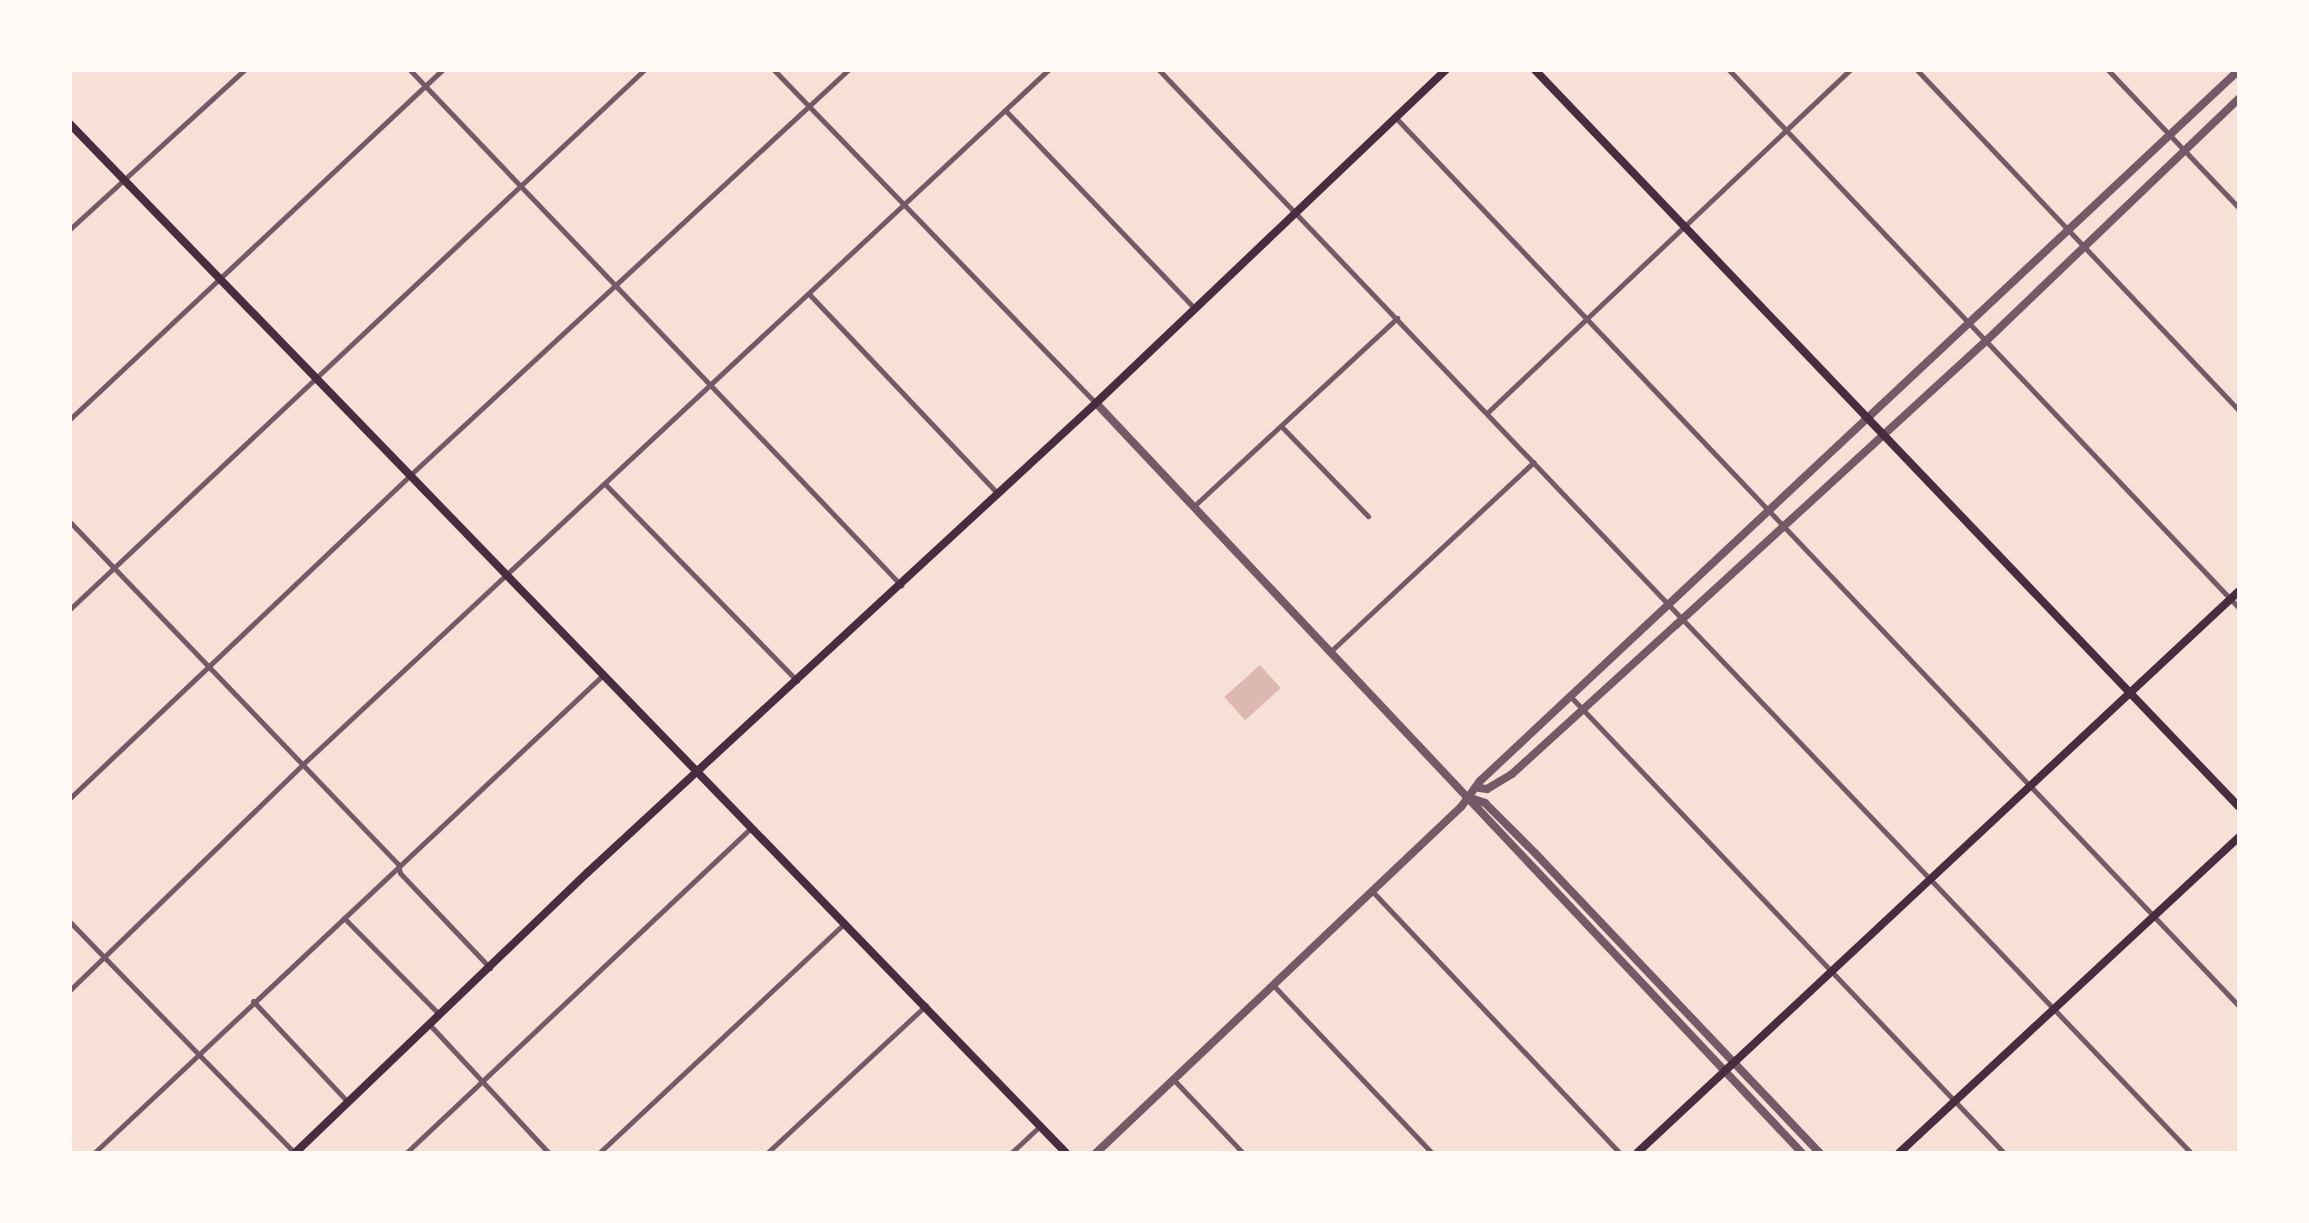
<!DOCTYPE html>
<style>
body{margin:0}
#map{position:relative;width:2309px;height:1223px;overflow:hidden;background:#f7e1d7;font-family:Arial,sans-serif}
div>[style]{position:absolute}
.water>*{inset:0;background:#dcb8b0;transform-origin:0 0}
.minor>*{height:5px;margin:-2.5px;padding:0 2.5px;transform-origin:2.5px;border-radius:2.5px;background:#755966}
.tertiary>*{height:8px;margin:-4px;padding:0 4px;transform-origin:4px;border-radius:4px;background:#755966}
.secondary>*{height:8px;margin:-4px;padding:0 4px;transform-origin:4px;border-radius:4px;background:#4a2c40}
span{translate:-50% -50%;white-space:nowrap;text-align:center;line-height:1.15;-webkit-text-stroke:9px #fffaf5;paint-order:stroke}
.frame{position:absolute;inset:0;border:72px solid #fffaf5;pointer-events:none}
</style>
<div id="map">
<div class="water">
<div style="left:1260px;top:665px;width:31px;height:48px;rotate:48deg"></div>
</div>
<div class="minor">
<div style="left:410px;top:70px;width:712px;rotate:46.37deg"></div>
<div style="left:774px;top:70px;width:462px;rotate:46deg"></div>
<div style="left:1159px;top:70px;width:1496px;rotate:46.38deg"></div>
<div style="left:1729px;top:70px;width:741px;rotate:46.53deg"></div>
<div style="left:1917px;top:70px;width:468px;rotate:46.6deg"></div>
<div style="left:2108px;top:70px;width:190px;rotate:46.5deg"></div>
<div style="left:1005px;top:110px;width:275px;rotate:46.3deg"></div>
<div style="left:1396px;top:118px;width:1224px;rotate:46.49deg"></div>
<div style="left:70px;top:229px;width:236px;rotate:-42.4deg"></div>
<div style="left:809px;top:294px;width:275px;rotate:46.6deg"></div>
<div style="left:1488px;top:412px;width:498px;rotate:-43.4deg"></div>
<div style="left:70px;top:419px;width:510px;rotate:-43.17deg"></div>
<div style="left:1282px;top:427px;width:124px;rotate:46deg"></div>
<div style="left:605px;top:484px;width:275px;rotate:45.7deg"></div>
<div style="left:1194px;top:506px;width:277px;rotate:-42.8deg"></div>
<div style="left:70px;top:522px;width:474px;rotate:46.2deg"></div>
<div style="left:398px;top:864px;width:9px;rotate:77deg"></div>
<div style="left:400px;top:873px;width:131px;rotate:46.5deg"></div>
<div style="left:70px;top:609px;width:787px;rotate:-43.2deg"></div>
<div style="left:1331px;top:651px;width:277px;rotate:-43deg"></div>
<div style="left:1570px;top:696px;width:630px;rotate:46.48deg"></div>
<div style="left:70px;top:798px;width:466px;rotate:-43.5deg"></div>
<div style="left:408px;top:477px;width:599px;rotate:-42.77deg"></div>
<div style="left:1372px;top:891px;width:361px;rotate:46.6deg"></div>
<div style="left:344px;top:918px;width:135px;rotate:45.3deg"></div>
<div style="left:70px;top:922px;width:322px;rotate:45.8deg"></div>
<div style="left:1273px;top:985px;width:231px;rotate:46.6deg"></div>
<div style="left:70px;top:990px;width:325px;rotate:-44.1deg"></div>
<div style="left:303px;top:764px;width:1018px;rotate:-42.97deg"></div>
<div style="left:253px;top:1001px;width:137px;rotate:46.8deg"></div>
<div style="left:429px;top:1024px;width:176px;rotate:47.1deg"></div>
<div style="left:1173px;top:1079px;width:102px;rotate:46.6deg"></div>
<div style="left:94px;top:1153px;width:697px;rotate:-43.2deg"></div>
<div style="left:406px;top:1153px;width:474px;rotate:-43.3deg"></div>
<div style="left:599px;top:1153px;width:337px;rotate:-43.1deg"></div>
<div style="left:767px;top:1153px;width:217px;rotate:-42.9deg"></div>
<div style="left:1011px;top:1153px;width:41px;rotate:-43deg"></div>
</div>
<div class="tertiary">
<div style="left:1096px;top:403px;width:1030px;rotate:46.73deg"></div>
<div style="left:1479px;top:788px;width:8px;rotate:7deg"></div>
<div style="left:1487px;top:789px;width:29px;rotate:-31deg"></div>
<div style="left:1512px;top:774px;width:222px;rotate:-42.3deg"></div>
<div style="left:1676px;top:625px;width:420px;rotate:-42.5deg"></div>
<div style="left:1986px;top:341px;width:351px;rotate:-43.8deg"></div>
<div style="left:1471px;top:798px;width:15px;rotate:20deg"></div>
<div style="left:1485px;top:803px;width:71px;rotate:45deg"></div>
<div style="left:1535px;top:853px;width:414px;rotate:46.5deg"></div>
<div style="left:1096px;top:1153px;width:503px;rotate:-43.47deg"></div>
<div style="left:1461px;top:807px;width:32px;rotate:-54deg"></div>
<div style="left:1480px;top:781px;width:1040px;rotate:-43.13deg"></div>
</div>
<div class="secondary">
<div style="left:1535px;top:70px;width:1019px;rotate:46.31deg"></div>
<div style="left:70px;top:124px;width:1432px;rotate:45.93deg"></div>
<div style="left:295px;top:1153px;width:405px;rotate:-43.8deg"></div>
<div style="left:587px;top:873px;width:693px;rotate:-42.72deg"></div>
<div style="left:1096px;top:403px;width:483px;rotate:-43.6deg"></div>
<div style="left:1637px;top:1153px;width:824px;rotate:-43.03deg"></div>
<div style="left:1899px;top:1153px;width:464px;rotate:-42.9deg"></div>
</div>
<div class="frame"></div>
</div>
